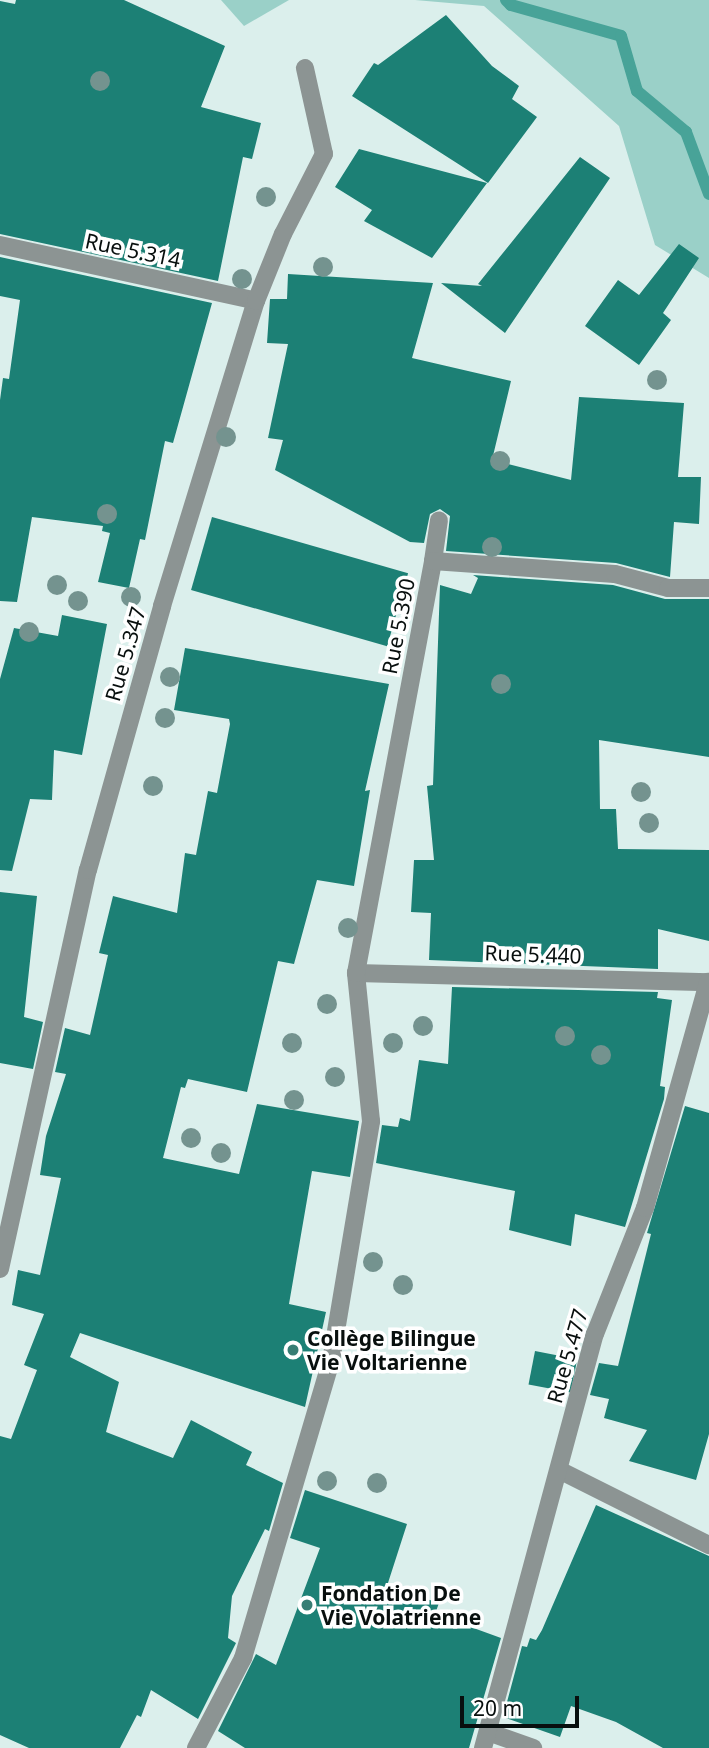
<!DOCTYPE html>
<meta charset="utf-8">
<style>
body{margin:0}
#map{position:relative;width:709px;height:1748px;overflow:hidden;background:#dbefec;font-family:"Noto Sans",sans-serif}
div>[style]{position:absolute}
.green>*{inset:0;background:#9ad0c8}
.stream>*{height:12px;margin:-6px;padding:0 6px;transform-origin:6px;border-radius:6px;background:#48a398}
.building>*{inset:0;background:#1c8075;transform-origin:0 0}
.minor>*{height:18px;margin:-9px;padding:0 9px;transform-origin:9px;border-radius:9px;background:#8c9493}
.trees>*{width:20px;height:20px;margin:-10px;border-radius:50%;background:#74938f}
.dots>*{width:19px;height:19px;translate:-50% -50%;box-sizing:border-box;border:4px solid #fff;border-radius:50%}
span{translate:-50% -50%;white-space:nowrap;text-align:center;line-height:1.15;-webkit-text-stroke:7px #fff;paint-order:stroke}
.street-label{font-size:21px;color:#080f0e}
.poi-label{font-size:21px;color:#080f0e;font-weight:700}
.left{translate:0 -50%;text-align:left}
.scale{position:absolute;left:460px;top:1696px;width:119px;height:32px;box-sizing:border-box;border:4px solid #080f0e;border-top:0;padding-left:9px;font-size:21px;line-height:24px;white-space:nowrap;color:#080f0e;-webkit-text-stroke:5px #fff;paint-order:stroke}
</style>
<div id="map">
<div class="green">
<div style="clip-path:polygon(221px 0,289px 0,244px 26px)"></div>
<div style="clip-path:polygon(415px 0,709px 0,709px 278px,655px 245px,619px 126px,484px 6px)"></div>
</div>
<div class="stream">
<div style="left:506px;top:0;width:7px;rotate:45deg"></div>
<div style="left:511px;top:5px;width:114px;rotate:15.7deg"></div>
<div style="left:621px;top:36px;width:57px;rotate:73.8deg"></div>
<div style="left:637px;top:91px;width:64px;rotate:39.9deg"></div>
<div style="left:686px;top:132px;width:66px;rotate:69.6deg"></div>
</div>
<div class="building">
<div style="clip-path:polygon(16px 0,124px 0,225px 46px,201px 107px,261px 123px,252px 159px,243px 157px,218px 281px,0 234px,0 1px,15px 4px)"></div>
<div style="clip-path:polygon(446px 15px,492px 66px,519px 86px,512px 99px,537px 117px,488px 183px,352px 96px,374px 63px,378px 65px)"></div>
<div style="clip-path:polygon(359px 149px,487px 183px,432px 258px,364px 221px,372px 210px,335px 187px)"></div>
<div style="clip-path:polygon(580px 157px,610px 178px,505px 333px,441px 283px,482px 286px,478px 284px)"></div>
<div style="clip-path:polygon(679px 244px,699px 258px,663px 313px,671px 320px,639px 365px,585px 326px,618px 280px,639px 295px)"></div>
<div style="clip-path:polygon(0 257px,212px 303px,173px 443px,165px 441px,145px 540px,140px 539px,129px 588px,98px 582px,110px 533px,102px 531px,103px 526px,32px 517px,17px 602px,0 601px,0 400px,3px 378px,9px 379px,20px 300px,0 296px)"></div>
<div style="clip-path:polygon(288px 274px,433px 283px,412px 358px,511px 381px,492px 460px,571px 480px,579px 397px,684px 403px,678px 477px,701px 477px,699px 524px,674px 522px,670px 577px,616px 563px,446px 551px,450px 516px,440px 509px,430px 514px,424px 543px,410px 542px,275px 470px,283px 440px,268px 438px,288px 344px,267px 343px,270px 299px,287px 299px)"></div>
<div style="left:212px;top:517px;width:204px;height:76px;rotate:16deg"></div>
<div style="clip-path:polygon(473px 575px,613px 585px,665px 599px,709px 599px,709px 757px,599px 740px,600px 809px,616px 809px,618px 849px,709px 850px,709px 941px,658px 929px,658px 969px,429px 960px,431px 913px,411px 912px,414px 860px,434px 860px,427px 786px,433px 785px,440px 585px,471px 594px,478px 578px)"></div>
<div style="clip-path:polygon(62px 615px,107px 624px,82px 755px,54px 750px,52px 800px,30px 799px,12px 871px,0 870px,0 679px,14px 628px,58px 636px)"></div>
<div style="clip-path:polygon(185px 648px,389px 684px,365px 791px,370px 790px,354px 886px,317px 880px,294px 964px,278px 961px,247px 1092px,188px 1079px,185px 1088px,181px 1087px,163px 1158px,239px 1174px,257px 1104px,359px 1121px,350px 1177px,312px 1171px,289px 1304px,326px 1312px,305px 1407px,80px 1333px,70px 1357px,119px 1382px,106px 1432px,173px 1458px,191px 1420px,252px 1452px,246px 1465px,283px 1483px,269px 1531px,265px 1529px,232px 1596px,228px 1638px,236px 1643px,198px 1719px,151px 1690px,141px 1717px,137px 1715px,120px 1748px,29px 1748px,0 1735px,0 1436px,11px 1439px,37px 1370px,24px 1365px,44px 1314px,12px 1305px,18px 1270px,40px 1275px,61px 1178px,40px 1175px,46px 1136px,66px 1074px,55px 1072px,65px 1028px,90px 1035px,108px 955px,99px 953px,113px 896px,177px 913px,185px 853px,196px 855px,208px 791px,217px 793px,230px 724px,229px 719px,174px 710px)"></div>
<div style="clip-path:polygon(0 892px,37px 896px,24px 1017px,43px 1022px,33px 1069px,0 1063px)"></div>
<div style="clip-path:polygon(452px 987px,658px 992px,657px 998px,672px 1000px,660px 1086px,665px 1087px,664px 1099px,625px 1227px,575px 1214px,571px 1246px,509px 1230px,515px 1191px,376px 1163px,382px 1125px,398px 1127px,400px 1118px,410px 1121px,419px 1060px,448px 1064px)"></div>
<div style="clip-path:polygon(685px 1106px,709px 1113px,709px 1434px,696px 1480px,629px 1461px,647px 1430px,604px 1418px,609px 1399px,590px 1395px,599px 1363px,618px 1366px,651px 1234px,647px 1233px)"></div>
<div style="left:535px;top:1351px;width:43px;height:34px;rotate:11deg"></div>
<div style="clip-path:polygon(305px 1490px,407px 1524px,387px 1586px,439px 1603px,435px 1614px,501px 1638px,469px 1748px,245px 1748px,218px 1731px,256px 1654px,276px 1665px,320px 1548px,290px 1538px)"></div>
<div style="clip-path:polygon(596px 1505px,709px 1556px,709px 1748px,663px 1748px,616px 1722px,571px 1706px,560px 1737px,503px 1717px,522px 1646px,527px 1647px,530px 1638px,536px 1640px,542px 1630px)"></div>
</div>
<div class="minor">
<div style="left:0;top:245px;width:262px;rotate:12.3deg"></div>
<div style="left:433px;top:561px;width:41px;rotate:-81.7deg"></div>
<div style="left:356px;top:973px;width:353px;rotate:1.5deg"></div>
<div style="left:0;top:1269px;width:409px;rotate:-77.6deg"></div>
<div style="left:88px;top:870px;width:274px;rotate:-74.3deg"></div>
<div style="left:162px;top:606px;width:319px;rotate:-72.9deg"></div>
<div style="left:256px;top:301px;width:72px;rotate:-68.1deg"></div>
<div style="left:283px;top:234px;width:90px;rotate:-62.9deg"></div>
<div style="left:324px;top:154px;width:88px;rotate:-102.5deg"></div>
<div style="left:559px;top:1470px;width:168px;rotate:26.6deg"></div>
<div style="left:488px;top:1732px;width:48px;rotate:19.6deg"></div>
<div style="left:196px;top:1748px;width:102px;rotate:-62.4deg"></div>
<div style="left:243px;top:1658px;width:310px;rotate:-73.5deg"></div>
<div style="left:331px;top:1361px;width:243px;rotate:-80.5deg"></div>
<div style="left:371px;top:1121px;width:149px;rotate:-95.8deg"></div>
<div style="left:356px;top:973px;width:419px;rotate:-79.4deg"></div>
<div style="left:433px;top:561px;width:182px;rotate:4.1deg"></div>
<div style="left:615px;top:574px;width:55px;rotate:14.8deg"></div>
<div style="left:668px;top:588px;width:41px"></div>
<div style="left:483px;top:1748px;width:429px;rotate:-74.9deg"></div>
<div style="left:595px;top:1334px;width:136px;rotate:-68.4deg"></div>
<div style="left:645px;top:1208px;width:235px;rotate:-74.4deg"></div>
</div>
<div class="trees">
<div style="left:100px;top:81px"></div>
<div style="left:266px;top:197px"></div>
<div style="left:323px;top:267px"></div>
<div style="left:242px;top:279px"></div>
<div style="left:657px;top:380px"></div>
<div style="left:226px;top:437px"></div>
<div style="left:500px;top:461px"></div>
<div style="left:107px;top:514px"></div>
<div style="left:492px;top:547px"></div>
<div style="left:57px;top:585px"></div>
<div style="left:131px;top:597px"></div>
<div style="left:78px;top:601px"></div>
<div style="left:29px;top:632px"></div>
<div style="left:170px;top:677px"></div>
<div style="left:501px;top:684px"></div>
<div style="left:165px;top:718px"></div>
<div style="left:153px;top:786px"></div>
<div style="left:641px;top:792px"></div>
<div style="left:649px;top:823px"></div>
<div style="left:348px;top:928px"></div>
<div style="left:327px;top:1004px"></div>
<div style="left:423px;top:1026px"></div>
<div style="left:565px;top:1036px"></div>
<div style="left:292px;top:1043px"></div>
<div style="left:393px;top:1043px"></div>
<div style="left:601px;top:1055px"></div>
<div style="left:335px;top:1077px"></div>
<div style="left:294px;top:1100px"></div>
<div style="left:191px;top:1138px"></div>
<div style="left:221px;top:1153px"></div>
<div style="left:373px;top:1262px"></div>
<div style="left:403px;top:1285px"></div>
<div style="left:327px;top:1481px"></div>
<div style="left:377px;top:1483px"></div>
</div>
<div class="dots">
<div style="left:293px;top:1350px;background:#377d74"></div>
<div style="left:307px;top:1605px;background:#377d74"></div>
</div>
<div class="street-label">
<span style="left:133px;top:250px;rotate:12deg">Rue 5.314</span>
<span style="left:398px;top:626px;rotate:-79deg">Rue 5.390</span>
<span style="left:125px;top:654px;rotate:-74deg">Rue 5.347</span>
<span style="left:533px;top:954px;rotate:2deg">Rue 5.440</span>
<span style="left:567px;top:1356px;rotate:-74deg">Rue 5.477</span>
</div>
<div class="poi-label">
<span class="left" style="left:307px;top:1350px">Collège Bilingue<br>Vie Voltarienne</span>
<span class="left" style="left:321px;top:1605px">Fondation De<br>Vie Volatrienne</span>
</div>
<div class="scale">20 m</div>
</div>
